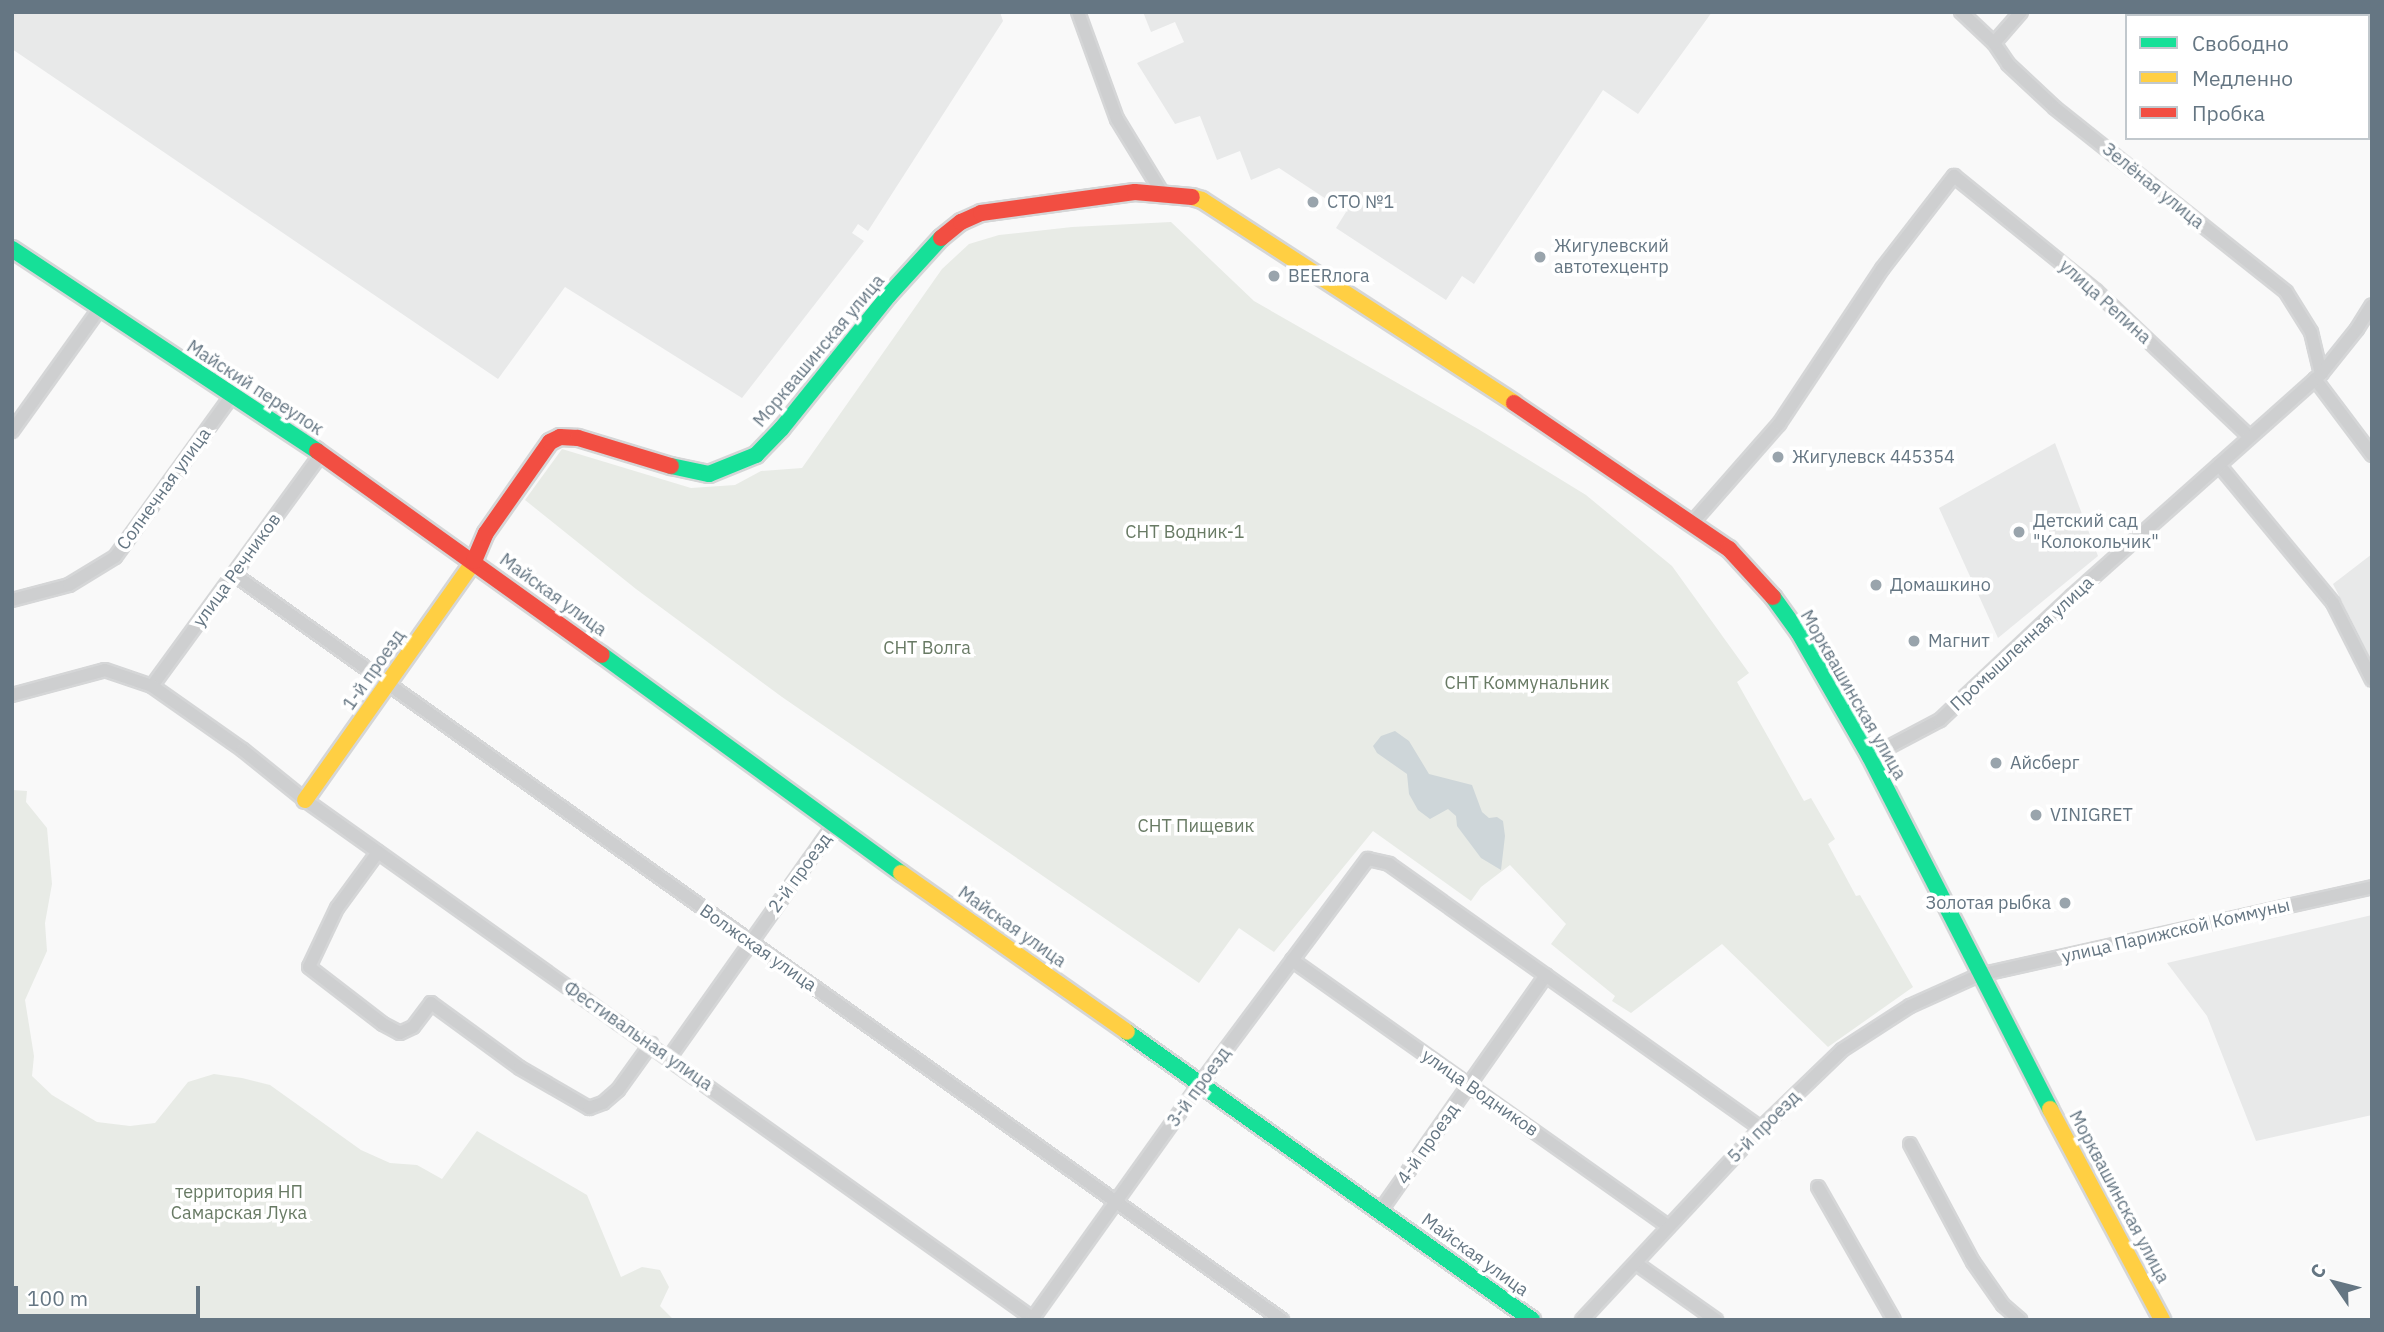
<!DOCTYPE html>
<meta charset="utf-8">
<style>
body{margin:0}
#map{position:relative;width:2384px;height:1332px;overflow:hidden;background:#f9f9f9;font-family:"IBM Plex Sans",sans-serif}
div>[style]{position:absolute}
.built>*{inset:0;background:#e8e9e9}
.green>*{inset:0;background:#e8ebe6;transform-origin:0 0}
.water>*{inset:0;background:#ced6d9}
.roads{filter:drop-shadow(2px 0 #d5d6d7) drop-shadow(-2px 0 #d5d6d7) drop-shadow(0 2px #d5d6d7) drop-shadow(0 -2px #d5d6d7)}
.street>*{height:12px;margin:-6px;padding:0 6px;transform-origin:6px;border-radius:6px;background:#cecfd0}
.fast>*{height:16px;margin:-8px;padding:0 8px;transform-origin:8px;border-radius:8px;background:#16e098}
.slow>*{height:16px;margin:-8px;padding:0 8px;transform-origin:8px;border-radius:8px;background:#ffcf43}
.jam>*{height:16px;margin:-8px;padding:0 8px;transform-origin:8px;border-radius:8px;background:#f24e42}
.dots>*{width:19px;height:19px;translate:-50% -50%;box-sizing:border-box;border:4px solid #fff;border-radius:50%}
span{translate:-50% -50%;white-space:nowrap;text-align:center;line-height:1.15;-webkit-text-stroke:7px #fff;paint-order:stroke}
.street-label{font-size:18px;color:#657683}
.poi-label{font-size:18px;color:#657683}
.left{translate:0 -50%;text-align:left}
.right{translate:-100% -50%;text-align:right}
.park-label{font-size:18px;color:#687a64}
.frame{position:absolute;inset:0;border:14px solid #657683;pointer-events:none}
.legend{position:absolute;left:2125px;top:14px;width:245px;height:126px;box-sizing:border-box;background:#fff;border:2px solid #c1c8cd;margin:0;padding:9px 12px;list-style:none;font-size:21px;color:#657683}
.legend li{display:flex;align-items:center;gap:14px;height:35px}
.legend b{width:35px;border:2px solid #c1c8cd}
.north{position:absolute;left:2300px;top:1248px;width:70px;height:70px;-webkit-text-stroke:5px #fff;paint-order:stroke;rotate:305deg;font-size:19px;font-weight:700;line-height:28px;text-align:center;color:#657683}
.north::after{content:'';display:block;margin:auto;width:24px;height:32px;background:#657683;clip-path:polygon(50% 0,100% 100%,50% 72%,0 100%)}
.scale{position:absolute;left:14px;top:1286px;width:186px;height:32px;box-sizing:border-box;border:4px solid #657683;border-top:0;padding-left:9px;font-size:21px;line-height:24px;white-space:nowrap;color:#657683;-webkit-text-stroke:5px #fff;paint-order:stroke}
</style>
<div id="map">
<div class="built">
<div style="clip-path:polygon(12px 12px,1000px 12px,1003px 21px,868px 231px,858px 224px,852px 233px,864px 241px,742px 398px,565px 287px,498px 379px,12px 49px)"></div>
<div style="clip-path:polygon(1143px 12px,1712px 12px,1638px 114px,1603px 90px,1474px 284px,1462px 276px,1446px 300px,1336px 228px,1346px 212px,1279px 168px,1251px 180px,1240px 151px,1217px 160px,1200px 116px,1175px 124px,1137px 63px,1184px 42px,1175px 22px,1151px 32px)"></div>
<div style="clip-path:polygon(2055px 443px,2098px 556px,1998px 638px,1939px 508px)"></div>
<div style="clip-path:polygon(2372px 554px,2372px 661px,2333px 584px)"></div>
<div style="clip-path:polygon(2372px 915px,2372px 1115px,2256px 1141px,2207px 1016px,2167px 963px)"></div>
</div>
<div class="green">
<div style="left:2186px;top:12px;width:85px;height:4px"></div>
<div style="clip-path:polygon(1171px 222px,1254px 301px,1478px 429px,1586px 495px,1672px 566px,1749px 673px,1737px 682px,1804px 801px,1811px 798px,1835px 839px,1828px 844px,1856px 896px,1860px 895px,1913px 987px,1828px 1047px,1722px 944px,1631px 1013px,1612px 1001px,1615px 996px,1551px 944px,1566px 924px,1510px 865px,1481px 887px,1471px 901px,1373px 831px,1274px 952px,1239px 928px,1199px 983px,782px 697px,636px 589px,525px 500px,562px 449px,691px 488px,735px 485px,761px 471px,802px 468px,942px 269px,969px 244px,999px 235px,1072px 227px)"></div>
<div style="clip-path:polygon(12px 790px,27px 791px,26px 802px,47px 828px,52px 884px,45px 923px,47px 951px,25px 1000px,34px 1056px,32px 1076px,52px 1095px,97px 1122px,130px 1126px,155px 1123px,188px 1082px,214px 1074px,242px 1078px,270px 1085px,361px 1150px,390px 1163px,417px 1165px,442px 1179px,477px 1131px,587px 1195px,621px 1277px,642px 1267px,660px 1270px,669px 1287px,660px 1306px,674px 1320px,12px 1320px)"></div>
</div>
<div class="water">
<div style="clip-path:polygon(1395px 731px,1409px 741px,1429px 774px,1472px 785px,1482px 812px,1489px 818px,1497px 817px,1503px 821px,1505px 836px,1501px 870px,1481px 858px,1457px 826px,1456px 816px,1448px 809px,1430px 819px,1418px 810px,1409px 794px,1407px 774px,1377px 753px,1373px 746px,1381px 736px)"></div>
</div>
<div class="roads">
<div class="street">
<div style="left:1078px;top:12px;width:114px;rotate:70deg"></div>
<div style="left:1117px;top:119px;width:84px;rotate:58.6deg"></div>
<div style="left:1961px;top:12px;width:45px;rotate:43.2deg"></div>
<div style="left:1994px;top:43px;width:25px;rotate:56deg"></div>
<div style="left:2008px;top:64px;width:64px;rotate:43.1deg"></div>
<div style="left:2055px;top:108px;width:295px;rotate:38.5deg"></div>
<div style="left:2286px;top:292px;width:47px;rotate:58deg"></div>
<div style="left:2311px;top:332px;width:43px;rotate:76.6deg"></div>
<div style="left:1994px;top:43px;width:41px;rotate:-48.9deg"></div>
<div style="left:2315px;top:379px;width:95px;rotate:53.1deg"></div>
<div style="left:12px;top:431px;width:151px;rotate:-54.4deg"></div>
<div style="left:2219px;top:465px;width:179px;rotate:50.4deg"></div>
<div style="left:2333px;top:603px;width:86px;rotate:63.1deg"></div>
<div style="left:1692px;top:523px;width:132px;rotate:-48.7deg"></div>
<div style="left:1779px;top:424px;width:186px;rotate:-56.4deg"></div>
<div style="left:1882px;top:269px;width:118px;rotate:-52.3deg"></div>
<div style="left:1954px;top:176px;width:183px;rotate:39deg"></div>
<div style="left:2096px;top:291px;width:211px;rotate:43.5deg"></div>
<div style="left:235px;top:575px;width:1285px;rotate:35.43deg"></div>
<div style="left:12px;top:600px;width:59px;rotate:-14.7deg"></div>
<div style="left:69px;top:585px;width:54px;rotate:-31.3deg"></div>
<div style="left:115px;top:557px;width:198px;rotate:-54.1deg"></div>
<div style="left:152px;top:686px;width:287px;rotate:-53.9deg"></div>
<div style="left:12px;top:695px;width:96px;rotate:-15deg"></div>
<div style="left:105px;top:670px;width:50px;rotate:18.8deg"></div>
<div style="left:152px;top:686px;width:111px;rotate:35.1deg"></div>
<div style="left:243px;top:750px;width:80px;rotate:38.9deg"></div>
<div style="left:305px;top:800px;width:896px;rotate:35.46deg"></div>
<div style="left:1870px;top:757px;width:79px;rotate:-27.9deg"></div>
<div style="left:1940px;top:720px;width:181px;rotate:-43.2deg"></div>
<div style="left:2072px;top:596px;width:334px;rotate:-41.7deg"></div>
<div style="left:2321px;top:374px;width:58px;rotate:-51.3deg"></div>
<div style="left:2357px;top:329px;width:28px;rotate:-58deg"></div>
<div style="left:378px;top:852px;width:69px;rotate:126.2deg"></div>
<div style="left:337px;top:908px;width:65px;rotate:115.4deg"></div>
<div style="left:309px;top:967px;width:93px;rotate:37.6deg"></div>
<div style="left:383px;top:1024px;width:19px;rotate:28deg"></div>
<div style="left:400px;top:1033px;width:14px;rotate:-25deg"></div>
<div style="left:413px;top:1027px;width:30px;rotate:-53deg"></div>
<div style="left:431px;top:1003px;width:110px;rotate:36.1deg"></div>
<div style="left:520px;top:1068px;width:80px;rotate:30.1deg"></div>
<div style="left:589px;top:1108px;width:15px;rotate:-20deg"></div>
<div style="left:603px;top:1103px;width:20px;rotate:-41deg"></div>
<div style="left:618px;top:1090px;width:57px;rotate:-54.3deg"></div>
<div style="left:1292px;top:960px;width:461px;rotate:35.3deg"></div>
<div style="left:669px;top:1058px;width:286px;rotate:-54.7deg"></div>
<div style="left:1910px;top:1144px;width:134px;rotate:61.9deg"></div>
<div style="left:1973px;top:1262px;width:52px;rotate:55.1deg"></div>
<div style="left:2003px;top:1305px;width:23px;rotate:41deg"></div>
<div style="left:1818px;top:1187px;width:153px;rotate:60.3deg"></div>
<div style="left:1381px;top:1210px;width:287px;rotate:-54.9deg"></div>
<div style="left:1637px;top:1264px;width:97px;rotate:35.3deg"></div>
<div style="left:1033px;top:1318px;width:287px;rotate:-54.5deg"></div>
<div style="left:1200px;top:1084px;width:281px;rotate:-53.3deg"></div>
<div style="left:1368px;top:859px;width:22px;rotate:13deg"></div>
<div style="left:1389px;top:864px;width:456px;rotate:35.4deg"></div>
<div style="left:1582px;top:1320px;width:262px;rotate:-47deg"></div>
<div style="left:1761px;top:1128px;width:112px;rotate:-43.9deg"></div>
<div style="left:1842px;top:1050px;width:81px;rotate:-32.9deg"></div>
<div style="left:1910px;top:1006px;width:76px;rotate:-24.2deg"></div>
<div style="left:1979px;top:975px;width:403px;rotate:-12.6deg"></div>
</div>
<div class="fast">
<div style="left:12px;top:249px;width:366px;rotate:33.5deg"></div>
<div style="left:671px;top:466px;width:39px;rotate:12deg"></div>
<div style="left:709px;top:474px;width:51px;rotate:-22deg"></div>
<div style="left:756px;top:455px;width:37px;rotate:-46deg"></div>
<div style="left:782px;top:428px;width:169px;rotate:-51.2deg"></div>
<div style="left:888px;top:296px;width:79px;rotate:-47.6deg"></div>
<div style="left:1773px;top:597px;width:44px;rotate:54.2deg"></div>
<div style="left:1799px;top:633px;width:143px;rotate:60.2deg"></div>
<div style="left:1870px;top:757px;width:395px;rotate:62.9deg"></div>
<div style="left:602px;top:655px;width:370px;rotate:36.1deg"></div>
<div style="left:1127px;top:1032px;width:497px;rotate:35.4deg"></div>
</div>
<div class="slow">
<div style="left:1192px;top:197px;width:10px;rotate:17deg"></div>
<div style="left:1202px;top:200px;width:372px;rotate:33deg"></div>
<div style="left:305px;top:800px;width:293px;rotate:-54.7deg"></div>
<div style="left:901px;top:873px;width:276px;rotate:35.1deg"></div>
<div style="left:2050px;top:1109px;width:239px;rotate:62deg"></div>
</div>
<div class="jam">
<div style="left:941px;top:238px;width:26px;rotate:-39deg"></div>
<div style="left:961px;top:222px;width:22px;rotate:-24deg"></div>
<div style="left:981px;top:213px;width:155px;rotate:-7.8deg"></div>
<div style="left:1135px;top:192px;width:57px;rotate:5deg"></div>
<div style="left:1514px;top:403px;width:260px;rotate:34.2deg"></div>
<div style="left:1729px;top:549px;width:65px;rotate:47.5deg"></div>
<div style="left:317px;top:451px;width:350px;rotate:35.6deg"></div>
<div style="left:474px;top:561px;width:30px;rotate:-67deg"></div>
<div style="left:486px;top:533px;width:111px;rotate:-54.9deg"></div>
<div style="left:550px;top:442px;width:11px;rotate:-27deg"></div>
<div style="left:560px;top:437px;width:18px;rotate:3deg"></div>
<div style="left:578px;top:438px;width:97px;rotate:16.8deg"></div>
</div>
</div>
<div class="dots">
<div style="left:1313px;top:202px;background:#99a4ac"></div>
<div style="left:1540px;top:257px;background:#99a4ac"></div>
<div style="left:1274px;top:276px;background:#99a4ac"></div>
<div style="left:1778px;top:457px;background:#99a4ac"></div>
<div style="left:2019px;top:532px;background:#99a4ac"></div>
<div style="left:1876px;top:585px;background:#99a4ac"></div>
<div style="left:1914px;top:641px;background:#99a4ac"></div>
<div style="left:1996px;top:763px;background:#99a4ac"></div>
<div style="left:2036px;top:815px;background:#99a4ac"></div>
<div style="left:2065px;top:903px;background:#99a4ac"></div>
</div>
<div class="street-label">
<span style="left:2153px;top:186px;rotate:39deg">Зелёная улица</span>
<span style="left:2105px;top:302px;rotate:42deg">улица Репина</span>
<span style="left:819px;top:351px;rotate:-50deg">Морквашинская улица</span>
<span style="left:255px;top:388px;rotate:33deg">Майский переулок</span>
<span style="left:164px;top:489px;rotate:-54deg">Солнечная улица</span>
<span style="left:237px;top:570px;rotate:-54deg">улица Речников</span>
<span style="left:553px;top:595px;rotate:36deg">Майская улица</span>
<span style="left:2022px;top:644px;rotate:-43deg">Промышленная улица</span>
<span style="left:374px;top:670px;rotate:-55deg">1-й проезд</span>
<span style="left:1853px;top:695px;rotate:60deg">Морквашинская улица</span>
<span style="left:800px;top:873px;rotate:-54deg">2-й проезд</span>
<span style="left:1012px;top:927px;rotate:35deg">Майская улица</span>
<span style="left:2176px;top:931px;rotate:-13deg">улица Парижской Коммуны</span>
<span style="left:758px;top:948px;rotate:35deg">Волжская улица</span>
<span style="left:638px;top:1036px;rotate:35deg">Фестивальная улица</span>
<span style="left:1199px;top:1087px;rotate:-54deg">3-й проезд</span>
<span style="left:1480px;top:1093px;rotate:35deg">улица Водников</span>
<span style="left:1764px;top:1127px;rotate:-45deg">5-й проезд</span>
<span style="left:1428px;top:1144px;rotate:-55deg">4-й проезд</span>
<span style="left:2119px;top:1197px;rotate:62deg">Морквашинская улица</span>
<span style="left:1475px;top:1255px;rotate:36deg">Майская улица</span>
</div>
<div class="poi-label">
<span class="left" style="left:1327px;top:202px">СТО №1</span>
<span class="left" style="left:1554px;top:257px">Жигулевский<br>автотехцентр</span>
<span class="left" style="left:1288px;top:276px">BEERлога</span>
<span class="left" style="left:1792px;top:457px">Жигулевск 445354</span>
<span class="left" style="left:2033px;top:532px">Детский сад<br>"Колокольчик"</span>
<span class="left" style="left:1890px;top:585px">Домашкино</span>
<span class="left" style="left:1928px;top:641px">Магнит</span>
<span class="left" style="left:2010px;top:763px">Айсберг</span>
<span class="left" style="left:2050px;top:815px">VINIGRET</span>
<span class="right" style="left:2051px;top:903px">Золотая рыбка</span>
</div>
<div class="park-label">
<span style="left:1185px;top:532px">СНТ Водник-1</span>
<span style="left:927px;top:648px">СНТ Волга</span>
<span style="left:1527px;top:683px">СНТ Коммунальник</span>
<span style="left:1196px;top:826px">СНТ Пищевик</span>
<span style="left:239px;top:1203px">территория НП<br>Самарская Лука</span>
</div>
<div class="frame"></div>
<ul class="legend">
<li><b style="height:9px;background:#16e098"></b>Свободно</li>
<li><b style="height:9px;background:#ffcf43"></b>Медленно</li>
<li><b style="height:9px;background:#f24e42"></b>Пробка</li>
</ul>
<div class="north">С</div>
<div class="scale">100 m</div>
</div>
